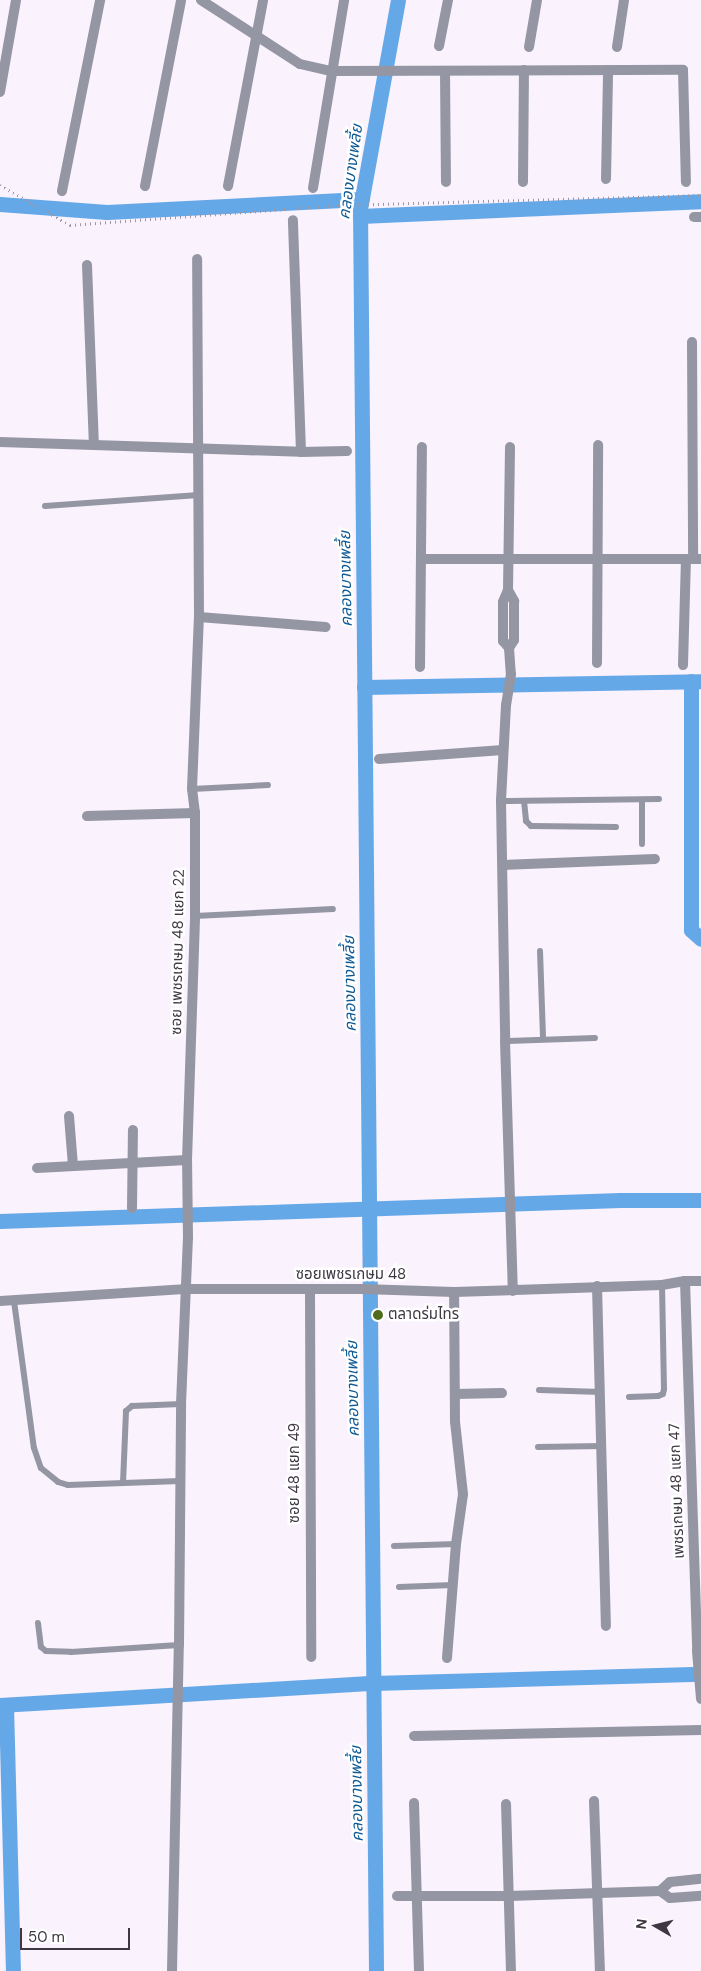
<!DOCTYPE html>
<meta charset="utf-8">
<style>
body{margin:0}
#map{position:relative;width:701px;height:1971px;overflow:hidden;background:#faf2fd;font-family:"DM Sans","Noto Sans Thai",sans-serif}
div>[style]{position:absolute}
.canal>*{height:15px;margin:-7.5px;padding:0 7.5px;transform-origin:7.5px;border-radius:7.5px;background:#65a8e7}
.path>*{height:2.5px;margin-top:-1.25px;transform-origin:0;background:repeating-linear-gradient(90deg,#9f97a2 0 1px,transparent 0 5px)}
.service>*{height:6px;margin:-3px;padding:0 3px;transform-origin:3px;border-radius:3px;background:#9596a3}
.minor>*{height:10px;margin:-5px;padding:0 5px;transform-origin:5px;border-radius:5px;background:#9596a3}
.tertiary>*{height:10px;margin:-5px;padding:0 5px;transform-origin:5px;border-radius:5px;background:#9596a3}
.dots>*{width:14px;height:14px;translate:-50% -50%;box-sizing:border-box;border:2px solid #fff;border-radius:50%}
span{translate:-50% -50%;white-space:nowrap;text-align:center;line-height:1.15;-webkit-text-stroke:5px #fff;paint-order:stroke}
.street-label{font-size:15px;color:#3f3742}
.poi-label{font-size:15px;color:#3f3742}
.left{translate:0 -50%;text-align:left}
.water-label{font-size:16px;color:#0f5a94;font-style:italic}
.north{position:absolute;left:631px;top:1901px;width:50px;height:50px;-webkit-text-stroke:4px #fff;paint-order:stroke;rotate:278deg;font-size:14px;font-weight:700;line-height:20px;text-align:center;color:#3f3742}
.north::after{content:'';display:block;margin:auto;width:18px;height:22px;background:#3f3742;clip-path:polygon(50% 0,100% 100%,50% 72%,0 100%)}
.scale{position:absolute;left:20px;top:1928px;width:110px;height:22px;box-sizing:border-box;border:2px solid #3f3742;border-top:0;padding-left:6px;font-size:15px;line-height:18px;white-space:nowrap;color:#3f3742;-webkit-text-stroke:4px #fff;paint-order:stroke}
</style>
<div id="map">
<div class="canal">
<div style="left:0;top:204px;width:107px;rotate:4.3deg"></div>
<div style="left:107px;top:212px;width:255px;rotate:-2.9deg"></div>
<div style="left:360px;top:216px;width:341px;rotate:-2.5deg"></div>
<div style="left:691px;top:681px;width:249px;rotate:90deg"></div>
<div style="left:691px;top:930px;width:13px;rotate:42deg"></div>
<div style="left:364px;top:687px;width:337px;rotate:-1deg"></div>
<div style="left:0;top:1221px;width:621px;rotate:-1.94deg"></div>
<div style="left:621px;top:1200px;width:80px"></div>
<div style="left:0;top:1705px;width:374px;rotate:-3.4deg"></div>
<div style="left:373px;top:1683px;width:328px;rotate:-1.6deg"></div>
<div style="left:6px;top:1705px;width:266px;rotate:88.5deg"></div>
<div style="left:376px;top:1971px;width:1762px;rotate:-90.52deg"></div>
<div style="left:360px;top:209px;width:212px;rotate:-79.7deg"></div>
</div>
<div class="path">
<div style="left:0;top:185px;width:81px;rotate:29.7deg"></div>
<div style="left:70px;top:225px;width:218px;rotate:-4.2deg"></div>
<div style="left:298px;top:208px;width:45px;rotate:-3.8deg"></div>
<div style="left:343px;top:205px;width:358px;rotate:-1.6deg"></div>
</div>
<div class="service">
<div style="left:45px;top:506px;width:154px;rotate:-4.1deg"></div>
<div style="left:192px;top:789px;width:76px;rotate:-3deg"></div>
<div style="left:501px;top:801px;width:158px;rotate:-0.7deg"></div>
<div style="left:524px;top:801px;width:20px;rotate:84deg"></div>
<div style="left:526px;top:821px;width:7px;rotate:45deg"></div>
<div style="left:531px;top:826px;width:85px;rotate:0.7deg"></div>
<div style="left:642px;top:844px;width:44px;rotate:-90deg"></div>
<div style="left:195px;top:916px;width:138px;rotate:-2.9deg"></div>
<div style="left:540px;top:951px;width:88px;rotate:88deg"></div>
<div style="left:505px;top:1041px;width:90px;rotate:-1.9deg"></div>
<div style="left:14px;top:1301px;width:148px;rotate:82.3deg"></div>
<div style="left:34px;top:1448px;width:21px;rotate:71deg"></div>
<div style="left:41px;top:1468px;width:22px;rotate:39deg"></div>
<div style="left:58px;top:1482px;width:10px;rotate:17deg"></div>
<div style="left:68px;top:1485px;width:112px;rotate:-2deg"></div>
<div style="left:539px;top:1390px;width:62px;rotate:1.8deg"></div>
<div style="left:629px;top:1397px;width:29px;rotate:-2deg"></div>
<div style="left:658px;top:1396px;width:5px;rotate:-22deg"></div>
<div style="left:663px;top:1394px;width:5px;rotate:-79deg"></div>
<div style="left:664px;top:1389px;width:104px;rotate:-91.1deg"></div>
<div style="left:538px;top:1447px;width:64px;rotate:-0.9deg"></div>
<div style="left:123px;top:1483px;width:72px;rotate:-87.6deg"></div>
<div style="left:126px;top:1411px;width:8px;rotate:-40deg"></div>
<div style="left:132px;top:1406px;width:49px;rotate:-2.3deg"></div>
<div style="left:394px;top:1546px;width:62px;rotate:-1.8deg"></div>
<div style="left:399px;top:1587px;width:54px;rotate:-2.1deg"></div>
<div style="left:38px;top:1623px;width:24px;rotate:83deg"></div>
<div style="left:41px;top:1647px;width:6px;rotate:39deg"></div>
<div style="left:46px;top:1651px;width:25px;rotate:2deg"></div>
<div style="left:71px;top:1652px;width:108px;rotate:-3.7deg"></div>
</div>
<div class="minor">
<div style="left:201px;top:0;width:118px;rotate:32.9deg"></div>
<div style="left:300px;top:64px;width:32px;rotate:13deg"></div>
<div style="left:331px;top:71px;width:352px;rotate:-0.2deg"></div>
<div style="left:683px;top:70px;width:112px;rotate:88.5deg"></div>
<div style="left:439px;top:46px;width:47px;rotate:-78.9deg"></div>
<div style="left:529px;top:47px;width:48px;rotate:-80.3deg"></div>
<div style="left:617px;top:47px;width:48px;rotate:-81.5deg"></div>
<div style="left:445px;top:72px;width:110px;rotate:89.5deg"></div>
<div style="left:0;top:92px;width:93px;rotate:-80.1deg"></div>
<div style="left:606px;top:179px;width:109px;rotate:-88.9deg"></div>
<div style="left:523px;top:182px;width:112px;rotate:-89.5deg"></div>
<div style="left:145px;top:186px;width:189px;rotate:-79deg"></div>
<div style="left:228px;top:186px;width:189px;rotate:-79.3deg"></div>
<div style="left:313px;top:188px;width:191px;rotate:-80.6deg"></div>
<div style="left:62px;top:191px;width:195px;rotate:-78.7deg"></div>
<div style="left:694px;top:217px;width:7px"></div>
<div style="left:87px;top:265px;width:180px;rotate:87.8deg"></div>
<div style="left:94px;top:445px;width:207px;rotate:1.9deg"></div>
<div style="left:301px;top:452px;width:232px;rotate:-92deg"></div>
<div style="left:692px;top:342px;width:217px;rotate:89.7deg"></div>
<div style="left:0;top:442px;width:94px;rotate:1.8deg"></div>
<div style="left:510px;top:447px;width:143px;rotate:90.8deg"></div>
<div style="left:508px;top:590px;width:13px;rotate:113deg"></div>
<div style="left:503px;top:602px;width:39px;rotate:90deg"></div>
<div style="left:503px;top:641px;width:9px;rotate:49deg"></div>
<div style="left:509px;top:648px;width:26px;rotate:86deg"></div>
<div style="left:511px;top:674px;width:31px;rotate:99deg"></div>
<div style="left:506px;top:705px;width:96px;rotate:93deg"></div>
<div style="left:501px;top:801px;width:240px;rotate:89deg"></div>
<div style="left:505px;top:1041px;width:250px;rotate:88.2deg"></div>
<div style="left:301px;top:452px;width:46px;rotate:-1.2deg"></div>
<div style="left:421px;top:559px;width:280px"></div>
<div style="left:508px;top:590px;width:13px;rotate:61deg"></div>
<div style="left:514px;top:601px;width:39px;rotate:90deg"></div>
<div style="left:514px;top:640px;width:9px;rotate:122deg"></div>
<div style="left:199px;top:617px;width:127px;rotate:4.5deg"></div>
<div style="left:597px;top:663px;width:218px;rotate:-89.7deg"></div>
<div style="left:683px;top:665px;width:106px;rotate:-88.4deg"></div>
<div style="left:420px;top:667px;width:220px;rotate:-89.5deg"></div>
<div style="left:379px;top:759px;width:124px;rotate:-4.2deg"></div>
<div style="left:87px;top:816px;width:108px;rotate:-1.6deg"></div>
<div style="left:503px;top:865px;width:152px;rotate:-2.3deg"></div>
<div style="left:69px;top:1116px;width:50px;rotate:85.4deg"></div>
<div style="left:37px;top:1168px;width:150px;rotate:-3.1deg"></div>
<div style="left:132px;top:1208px;width:78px;rotate:-89.3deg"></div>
<div style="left:685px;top:1281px;width:370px;rotate:88.1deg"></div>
<div style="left:697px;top:1651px;width:48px;rotate:85.2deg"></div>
<div style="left:597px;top:1286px;width:340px;rotate:88.5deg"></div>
<div style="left:310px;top:1290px;width:367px;rotate:89.8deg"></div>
<div style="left:455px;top:1394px;width:47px;rotate:-1.2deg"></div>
<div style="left:447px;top:1658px;width:114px;rotate:-85.5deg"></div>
<div style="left:456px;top:1544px;width:50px;rotate:-82deg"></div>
<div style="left:463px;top:1494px;width:72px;rotate:-96.3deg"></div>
<div style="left:455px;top:1422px;width:130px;rotate:-90.4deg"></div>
<div style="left:414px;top:1736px;width:287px;rotate:-1.2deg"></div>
<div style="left:594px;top:1801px;width:170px;rotate:88deg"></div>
<div style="left:414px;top:1803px;width:168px;rotate:88.3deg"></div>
<div style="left:506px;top:1804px;width:167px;rotate:88.3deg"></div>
<div style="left:660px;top:1891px;width:13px;rotate:-42deg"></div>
<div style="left:670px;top:1882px;width:31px;rotate:-6deg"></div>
<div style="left:397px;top:1896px;width:112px"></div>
<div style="left:509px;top:1896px;width:151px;rotate:-1.9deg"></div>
<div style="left:660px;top:1891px;width:12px;rotate:35deg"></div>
<div style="left:670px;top:1898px;width:31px;rotate:-4deg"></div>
<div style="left:172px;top:1971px;width:326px;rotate:-88.8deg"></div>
<div style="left:179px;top:1645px;width:241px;rotate:-89.5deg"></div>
<div style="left:181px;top:1404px;width:166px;rotate:-87.6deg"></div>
<div style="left:188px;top:1238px;width:78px;rotate:-90.7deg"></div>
<div style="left:187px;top:1160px;width:244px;rotate:-88.1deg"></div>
<div style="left:195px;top:916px;width:103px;rotate:-90deg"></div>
<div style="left:195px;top:813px;width:24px;rotate:-97deg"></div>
<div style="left:192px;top:789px;width:172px;rotate:-87.7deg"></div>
<div style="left:199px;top:617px;width:358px;rotate:-90.3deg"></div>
</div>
<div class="tertiary">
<div style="left:0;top:1301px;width:184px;rotate:-3.7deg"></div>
<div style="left:184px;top:1289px;width:179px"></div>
<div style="left:363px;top:1289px;width:91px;rotate:1.9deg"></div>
<div style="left:454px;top:1292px;width:208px;rotate:-1.9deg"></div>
<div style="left:662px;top:1285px;width:23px;rotate:-10deg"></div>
<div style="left:685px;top:1281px;width:16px"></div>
</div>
<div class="dots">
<div style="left:378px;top:1315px;background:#516b1c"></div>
</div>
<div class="street-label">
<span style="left:178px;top:952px;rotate:-89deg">ซอย เพชรเกษม 48 แยก 22</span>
<span style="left:351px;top:1275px">ซอยเพชรเกษม 48</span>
<span style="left:295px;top:1473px;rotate:-90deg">ซอย 48 แยก 49</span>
<span style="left:677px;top:1491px;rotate:-92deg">เพชรเกษม 48 แยก 47</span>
</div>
<div class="poi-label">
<span class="left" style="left:388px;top:1315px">ตลาดร่มไทร</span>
</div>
<div class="water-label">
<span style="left:351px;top:172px;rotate:-82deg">คลองบางเพลี้ย</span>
<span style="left:346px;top:579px;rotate:-91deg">คลองบางเพลี้ย</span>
<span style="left:350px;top:984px;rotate:-91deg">คลองบางเพลี้ย</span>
<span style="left:353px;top:1389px;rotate:-91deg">คลองบางเพลี้ย</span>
<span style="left:357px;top:1794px;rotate:-91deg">คลองบางเพลี้ย</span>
</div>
<div class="north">N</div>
<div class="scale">50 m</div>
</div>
